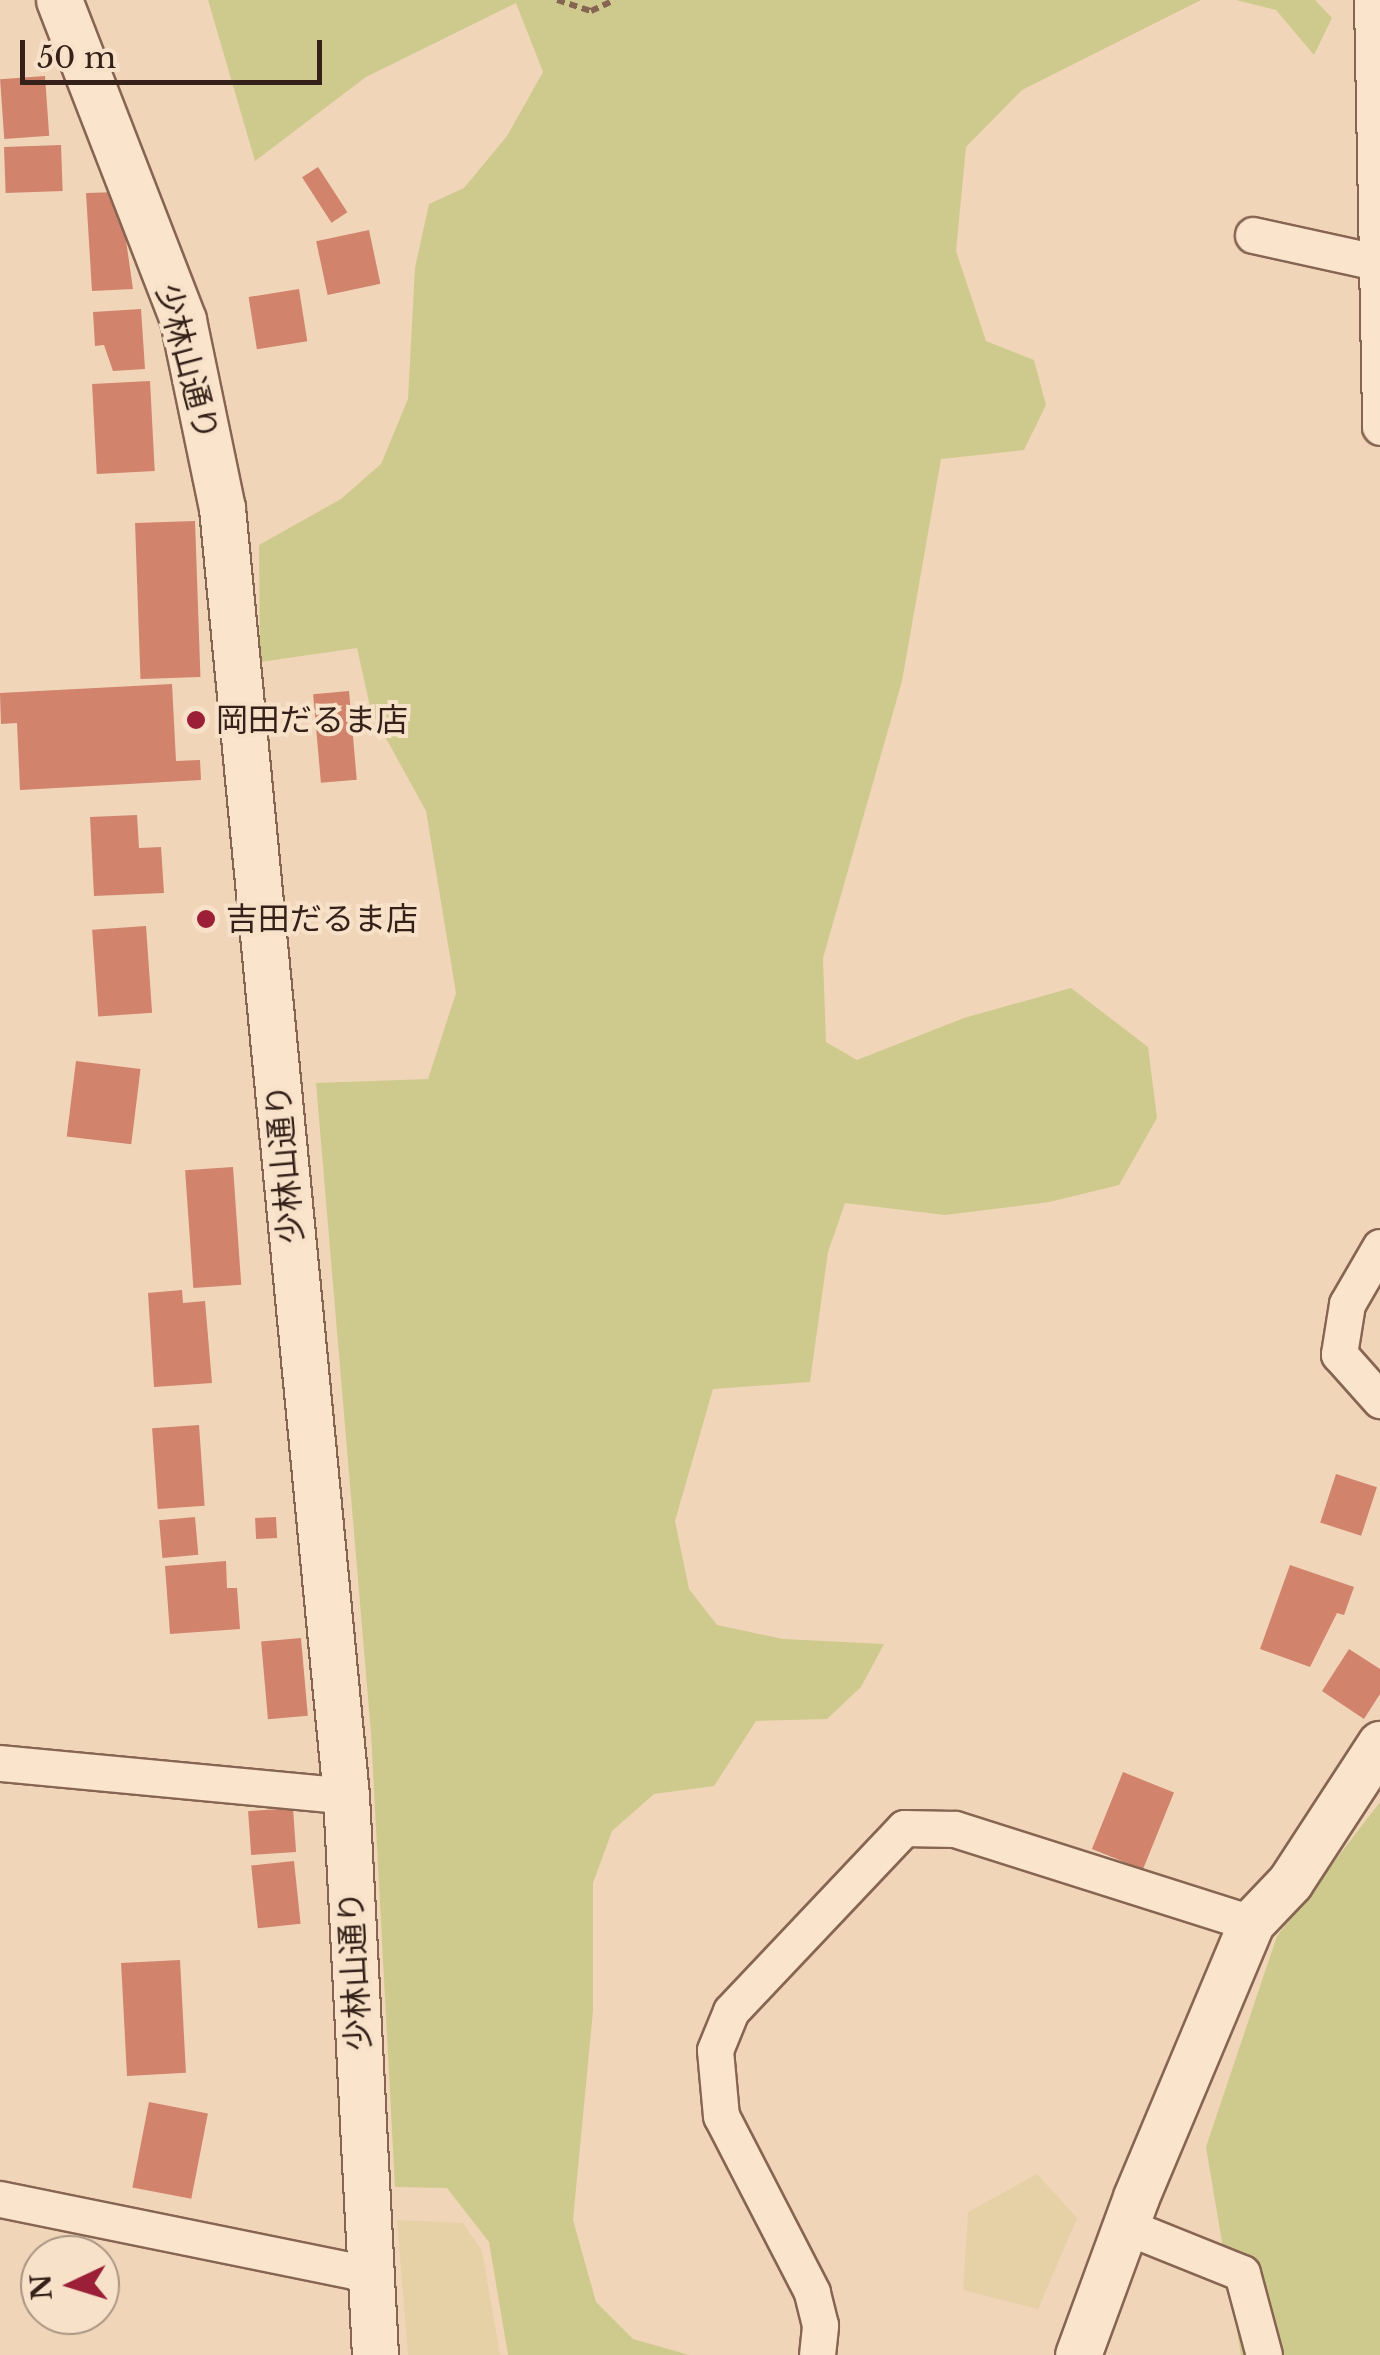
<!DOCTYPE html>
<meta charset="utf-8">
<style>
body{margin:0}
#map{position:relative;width:1380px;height:2355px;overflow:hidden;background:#f0d5b9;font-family:"Libre Baskerville","Noto Sans JP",serif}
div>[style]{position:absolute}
.farmland>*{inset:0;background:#e6d0a6}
.green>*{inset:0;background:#ceca8d}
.building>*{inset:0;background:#d1836c;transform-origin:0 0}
.path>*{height:6px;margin-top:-3px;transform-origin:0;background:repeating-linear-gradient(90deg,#876553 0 8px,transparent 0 13px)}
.roads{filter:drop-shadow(2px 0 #876553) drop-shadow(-2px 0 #876553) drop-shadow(0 2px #876553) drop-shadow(0 -2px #876553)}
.minor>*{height:35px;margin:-17.5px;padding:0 17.5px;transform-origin:17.5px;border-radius:17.5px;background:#fbe4cc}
.tertiary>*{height:45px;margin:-22.5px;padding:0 22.5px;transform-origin:22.5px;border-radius:22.5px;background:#fbe4cc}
.dots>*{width:28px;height:28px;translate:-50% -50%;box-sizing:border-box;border:5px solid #f7e1c9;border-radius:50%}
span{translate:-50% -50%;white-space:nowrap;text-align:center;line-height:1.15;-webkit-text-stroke:8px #f7e1c9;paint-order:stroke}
.street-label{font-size:32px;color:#352119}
.poi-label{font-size:32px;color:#352119}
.left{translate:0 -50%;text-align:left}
.north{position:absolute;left:20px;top:2235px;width:100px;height:100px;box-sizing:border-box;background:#f7e1c9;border:2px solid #a99483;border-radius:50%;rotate:266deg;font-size:28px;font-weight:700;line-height:40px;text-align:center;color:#352119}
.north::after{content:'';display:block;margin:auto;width:35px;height:45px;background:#9a1f37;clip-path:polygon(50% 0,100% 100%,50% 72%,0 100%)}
.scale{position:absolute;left:20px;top:40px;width:302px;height:45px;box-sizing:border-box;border:5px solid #352119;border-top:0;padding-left:12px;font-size:30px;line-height:35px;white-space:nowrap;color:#352119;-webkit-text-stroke:8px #f7e1c9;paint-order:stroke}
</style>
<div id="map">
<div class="farmland">
<div style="clip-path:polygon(1037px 2174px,1077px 2218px,1038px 2309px,963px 2290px,968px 2212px)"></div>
<div style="clip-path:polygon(397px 2220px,463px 2223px,482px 2251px,500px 2355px,408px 2355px)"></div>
</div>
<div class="green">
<div style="clip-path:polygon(208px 0,1201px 0,1022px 90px,966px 147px,956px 251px,986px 341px,1034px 360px,1046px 405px,1024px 450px,941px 459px,902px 681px,823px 958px,826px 1042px,857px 1060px,964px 1018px,1071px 988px,1148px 1047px,1157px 1118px,1119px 1185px,1049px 1202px,945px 1215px,845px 1203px,828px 1252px,810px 1382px,713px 1389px,675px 1521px,689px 1589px,717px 1625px,783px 1639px,884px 1644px,861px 1687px,827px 1719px,756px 1721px,714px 1786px,654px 1794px,612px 1831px,593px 1883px,593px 2011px,573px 2220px,596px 2302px,633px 2339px,689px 2355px,508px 2355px,489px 2242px,447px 2188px,395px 2187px,371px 1733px,316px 1083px,428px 1079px,456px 993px,426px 811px,371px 711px,357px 648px,260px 662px,259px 545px,341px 499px,381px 464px,408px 399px,415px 268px,429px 204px,464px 188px,507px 136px,543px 72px,516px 3px,366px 77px,255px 161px)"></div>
<div style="clip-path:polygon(1236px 0,1315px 0,1332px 18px,1314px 55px,1276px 10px)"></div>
<div style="clip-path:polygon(1380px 1802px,1380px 2355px,1241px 2355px,1206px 2147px,1277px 1936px)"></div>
</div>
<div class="building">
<div style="left:45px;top:76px;width:60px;height:45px;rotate:86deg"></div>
<div style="left:61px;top:145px;width:46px;height:57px;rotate:88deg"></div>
<div style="left:318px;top:167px;width:54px;height:19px;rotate:57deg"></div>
<div style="clip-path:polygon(119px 192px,133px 289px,92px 291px,86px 193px)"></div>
<div style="left:369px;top:230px;width:55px;height:54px;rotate:78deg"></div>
<div style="left:299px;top:289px;width:53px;height:51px;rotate:81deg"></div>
<div style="clip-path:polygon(141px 309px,145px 369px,113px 371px,104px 345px,95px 346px,93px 312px)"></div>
<div style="left:150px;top:381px;width:90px;height:58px;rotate:87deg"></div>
<div style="left:195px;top:521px;width:156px;height:60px;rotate:88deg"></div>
<div style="clip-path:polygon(172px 684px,176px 761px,200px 760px,201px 780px,20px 790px,17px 723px,1px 724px,0 693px)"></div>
<div style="left:349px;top:691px;width:89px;height:36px;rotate:85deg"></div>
<div style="clip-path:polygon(137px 815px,139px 848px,161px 847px,164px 893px,94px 896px,90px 817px)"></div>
<div style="left:146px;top:926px;width:87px;height:54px;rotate:86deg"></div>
<div style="left:76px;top:1061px;width:65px;height:76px;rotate:7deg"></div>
<div style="left:233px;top:1167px;width:118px;height:48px;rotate:86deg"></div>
<div style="clip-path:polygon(182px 1290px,183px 1303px,205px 1301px,212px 1383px,154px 1387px,148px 1293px)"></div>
<div style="left:199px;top:1425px;width:81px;height:47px;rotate:86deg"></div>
<div style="left:1336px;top:1474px;width:43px;height:51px;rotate:18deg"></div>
<div style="left:195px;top:1517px;width:38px;height:36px;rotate:85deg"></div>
<div style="left:276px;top:1517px;width:21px;height:21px;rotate:87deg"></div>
<div style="clip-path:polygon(226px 1561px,227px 1588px,237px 1588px,240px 1629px,170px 1634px,165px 1566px)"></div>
<div style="clip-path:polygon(1290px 1565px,1354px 1587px,1344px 1615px,1337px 1613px,1310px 1667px,1260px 1649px)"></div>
<div style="left:301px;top:1638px;width:78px;height:40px;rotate:85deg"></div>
<div style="clip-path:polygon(1349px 1649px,1380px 1669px,1380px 1694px,1364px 1719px,1322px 1691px)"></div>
<div style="left:1123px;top:1772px;width:55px;height:83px;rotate:22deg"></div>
<div style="left:293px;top:1808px;width:44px;height:45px;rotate:86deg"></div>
<div style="left:294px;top:1861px;width:63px;height:43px;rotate:84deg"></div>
<div style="left:180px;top:1960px;width:113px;height:59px;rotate:87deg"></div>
<div style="left:149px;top:2102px;width:60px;height:87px;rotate:11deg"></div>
</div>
<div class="path">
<div style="left:557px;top:0;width:36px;rotate:18deg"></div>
<div style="left:591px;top:11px;width:26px;rotate:-25deg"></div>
</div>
<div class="roads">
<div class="minor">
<div style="left:1372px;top:0;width:427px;rotate:88.9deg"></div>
<div style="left:1253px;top:235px;width:130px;rotate:12.4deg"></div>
<div style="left:1380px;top:1247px;width:66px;rotate:120.1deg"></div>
<div style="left:1347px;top:1304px;width:51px;rotate:99.1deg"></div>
<div style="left:1339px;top:1354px;width:62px;rotate:48.3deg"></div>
<div style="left:0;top:1763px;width:348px;rotate:5.4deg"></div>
<div style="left:0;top:2199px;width:378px;rotate:11.5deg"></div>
<div style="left:1125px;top:2226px;width:126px;rotate:21.9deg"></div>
<div style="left:1242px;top:2273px;width:85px;rotate:75deg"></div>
<div style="left:817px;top:2355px;width:30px;rotate:-84deg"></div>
<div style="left:820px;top:2325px;width:34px;rotate:-104deg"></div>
<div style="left:812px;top:2292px;width:198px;rotate:-117.3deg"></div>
<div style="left:721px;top:2116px;width:66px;rotate:-95.2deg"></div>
<div style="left:715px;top:2050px;width:42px;rotate:-67.7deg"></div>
<div style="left:731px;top:2011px;width:252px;rotate:-46.6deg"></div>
<div style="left:904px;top:1828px;width:51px;rotate:1.1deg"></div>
<div style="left:955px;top:1829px;width:311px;rotate:17.6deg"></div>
</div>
<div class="tertiary">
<div style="left:59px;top:0;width:343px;rotate:68.8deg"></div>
<div style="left:183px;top:320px;width:192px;rotate:78.3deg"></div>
<div style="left:222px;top:508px;width:1294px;rotate:84.5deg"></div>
<div style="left:346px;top:1796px;width:560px;rotate:87.03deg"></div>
<div style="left:1078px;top:2355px;width:168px;rotate:-69.8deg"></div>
<div style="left:1136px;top:2197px;width:297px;rotate:-67.2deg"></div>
<div style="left:1251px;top:1923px;width:57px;rotate:-46.4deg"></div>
<div style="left:1290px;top:1882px;width:165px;rotate:-56.9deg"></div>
</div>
</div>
<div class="dots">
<div style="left:196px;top:720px;background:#9a1f37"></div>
<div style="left:206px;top:919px;background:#9a1f37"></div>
</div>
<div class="street-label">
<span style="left:187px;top:362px;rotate:75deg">少林山通り</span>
<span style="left:285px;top:1164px;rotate:-95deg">少林山通り</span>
<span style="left:355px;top:1971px;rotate:-93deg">少林山通り</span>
</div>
<div class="poi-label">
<span class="left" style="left:216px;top:720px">岡田だるま店</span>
<span class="left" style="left:226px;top:919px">吉田だるま店</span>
</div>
<div class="north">N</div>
<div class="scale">50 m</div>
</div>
